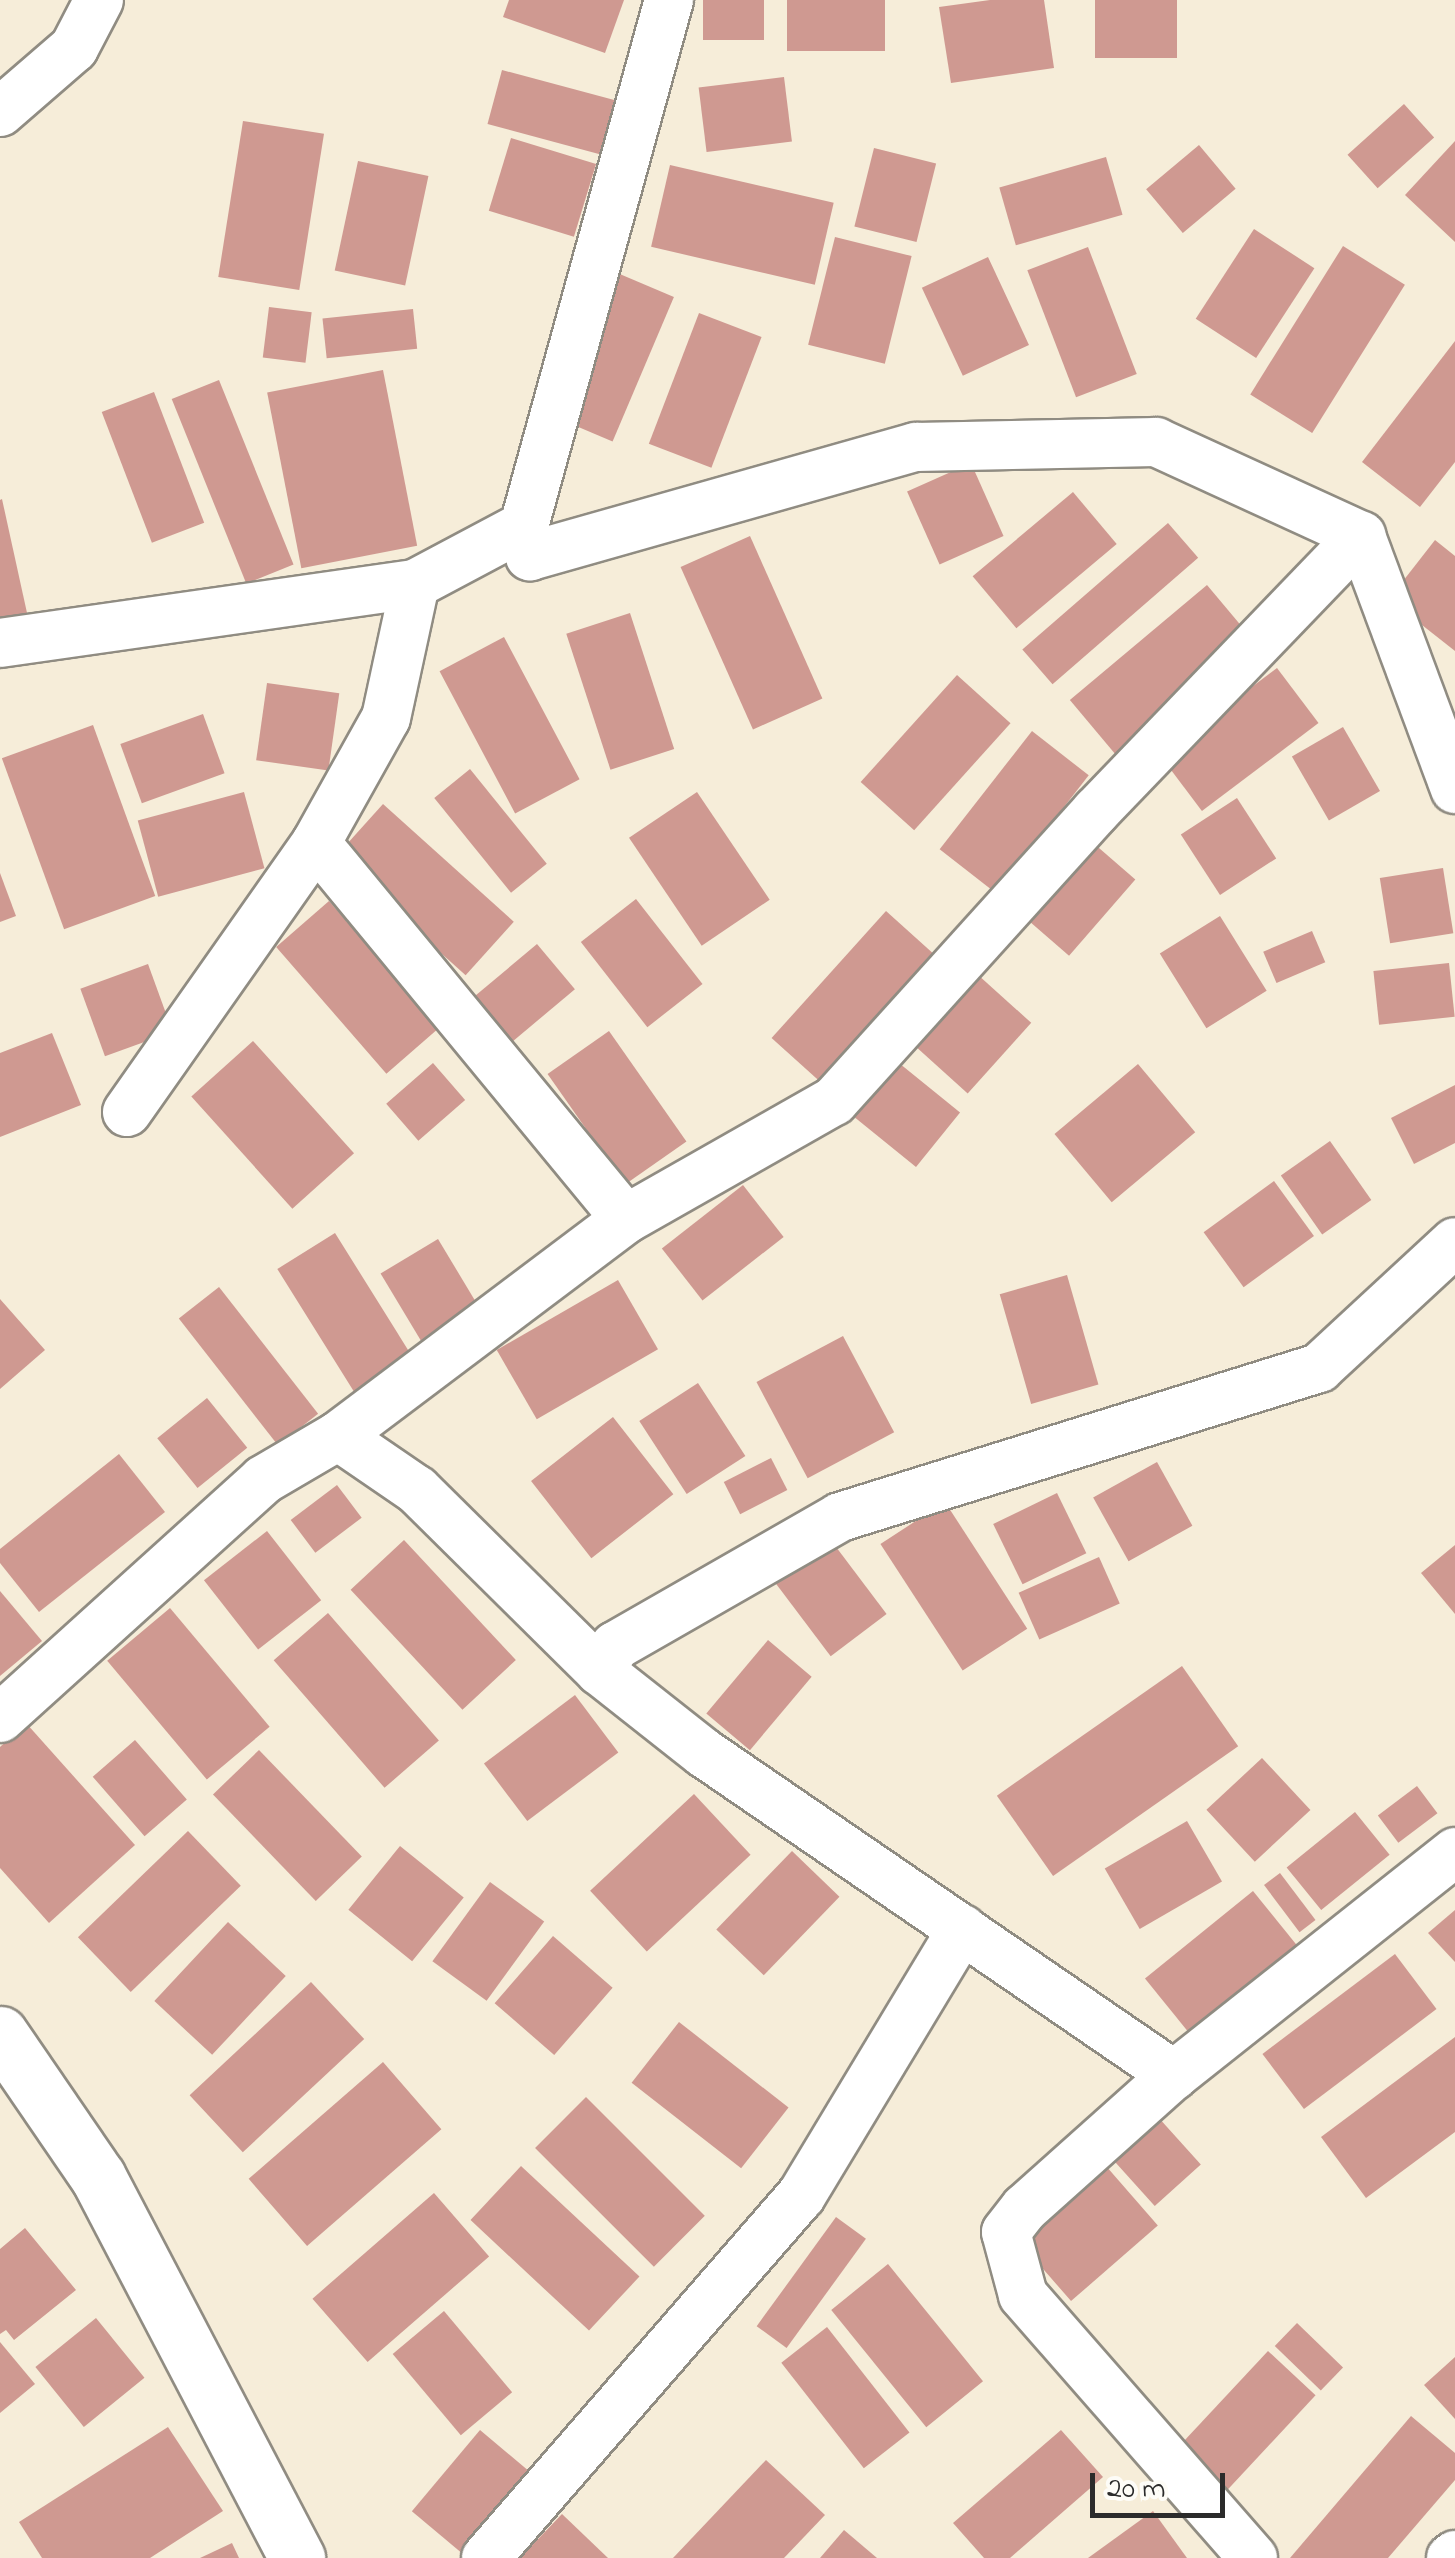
<!DOCTYPE html>
<style>
body{margin:0}
#map{position:relative;width:1455px;height:2558px;overflow:hidden;background:#f6edd9;font-family:"Indie Flower",sans-serif}
div>[style]{position:absolute}
.building>*{inset:0;background:#cf9991;transform-origin:0 0}
.roads{filter:drop-shadow(2px 0 #908c82) drop-shadow(-2px 0 #908c82) drop-shadow(0 2px #908c82) drop-shadow(0 -2px #908c82)}
.minor>*{height:48px;margin:-24px;padding:0 24px;transform-origin:24px;border-radius:24px;background:#fff}
.tertiary>*{height:55px;margin:-27.5px;padding:0 27.5px;transform-origin:27.5px;border-radius:27.5px;background:#fff}
span{translate:-50% -50%;white-space:nowrap;text-align:center;line-height:1.15;-webkit-text-stroke:10px #fdfcf7;paint-order:stroke}
.scale{position:absolute;left:1090px;top:2473px;width:135px;height:45px;box-sizing:border-box;border:5px solid #2b2b2b;border-top:0;padding-left:12px;font-size:30px;line-height:35px;white-space:nowrap;color:#2b2b2b;-webkit-text-stroke:8px #fdfcf7;paint-order:stroke}
</style>
<div id="map">
<div class="building">
<div style="clip-path:polygon(509px 0,624px 0,605px 53px,503px 17px)"></div>
<div style="left:703px;top:0;width:61px;height:40px"></div>
<div style="left:787px;top:0;width:98px;height:51px"></div>
<div style="clip-path:polygon(990px 0,1044px 0,1054px 68px,951px 83px,939px 7px)"></div>
<div style="left:1095px;top:0;width:82px;height:58px"></div>
<div style="left:502px;top:70px;width:121px;height:56px;rotate:15deg"></div>
<div style="left:784px;top:77px;width:65px;height:86px;rotate:83deg"></div>
<div style="left:1404px;top:104px;width:45px;height:76px;rotate:48deg"></div>
<div style="left:243px;top:121px;width:82px;height:158px;rotate:9deg"></div>
<div style="left:511px;top:138px;width:89px;height:76px;rotate:17deg"></div>
<div style="clip-path:polygon(1455px 141px,1455px 242px,1405px 195px)"></div>
<div style="left:1199px;top:145px;width:57px;height:69px;rotate:50deg"></div>
<div style="left:874px;top:148px;width:64px;height:81px;rotate:14deg"></div>
<div style="left:1106px;top:157px;width:60px;height:111px;rotate:74deg"></div>
<div style="left:358px;top:161px;width:72px;height:112px;rotate:12deg"></div>
<div style="left:670px;top:165px;width:168px;height:84px;rotate:13deg"></div>
<div style="left:1254px;top:229px;width:72px;height:107px;rotate:33deg"></div>
<div style="left:835px;top:237px;width:79px;height:111px;rotate:14deg"></div>
<div style="left:1343px;top:246px;width:73px;height:175px;rotate:32deg"></div>
<div style="left:1088px;top:247px;width:136px;height:65px;rotate:69deg"></div>
<div style="left:988px;top:257px;width:97px;height:73px;rotate:65deg"></div>
<div style="left:615px;top:272px;width:64px;height:157px;rotate:23deg"></div>
<div style="left:269px;top:307px;width:43px;height:51px;rotate:7deg"></div>
<div style="left:413px;top:309px;width:40px;height:91px;rotate:84deg"></div>
<div style="left:699px;top:313px;width:67px;height:140px;rotate:21deg"></div>
<div style="clip-path:polygon(1455px 341px,1455px 462px,1420px 507px,1362px 462px)"></div>
<div style="left:383px;top:370px;width:179px;height:118px;rotate:79deg"></div>
<div style="left:219px;top:380px;width:199px;height:51px;rotate:68deg"></div>
<div style="left:154px;top:392px;width:140px;height:56px;rotate:69deg"></div>
<div style="left:971px;top:463px;width:80px;height:70px;rotate:66deg"></div>
<div style="left:1073px;top:492px;width:68px;height:131px;rotate:50deg"></div>
<div style="clip-path:polygon(2px 499px,29px 622px,0 628px,0 500px)"></div>
<div style="left:1168px;top:523px;width:46px;height:193px;rotate:49deg"></div>
<div style="left:750px;top:536px;width:178px;height:76px;rotate:66deg"></div>
<div style="clip-path:polygon(1435px 540px,1455px 556px,1455px 651px,1389px 599px)"></div>
<div style="left:1207px;top:585px;width:76px;height:179px;rotate:50deg"></div>
<div style="left:630px;top:613px;width:143px;height:67px;rotate:72deg"></div>
<div style="left:504px;top:637px;width:161px;height:73px;rotate:62deg"></div>
<div style="left:1277px;top:668px;width:69px;height:146px;rotate:53deg"></div>
<div style="left:957px;top:675px;width:72px;height:144px;rotate:42deg"></div>
<div style="left:267px;top:683px;width:73px;height:78px;rotate:8deg"></div>
<div style="left:203px;top:714px;width:63px;height:88px;rotate:70deg"></div>
<div style="left:93px;top:725px;width:182px;height:97px;rotate:70deg"></div>
<div style="left:1343px;top:727px;width:74px;height:59px;rotate:60deg"></div>
<div style="left:1032px;top:731px;width:72px;height:150px;rotate:38deg"></div>
<div style="left:470px;top:769px;width:122px;height:46px;rotate:51deg"></div>
<div style="left:244px;top:792px;width:79px;height:110px;rotate:75deg"></div>
<div style="left:697px;top:792px;width:130px;height:82px;rotate:56deg"></div>
<div style="left:1237px;top:798px;width:72px;height:67px;rotate:57deg"></div>
<div style="left:383px;top:804px;width:176px;height:72px;rotate:42deg"></div>
<div style="left:1084px;top:835px;width:68px;height:101px;rotate:41deg"></div>
<div style="left:1443px;top:868px;width:66px;height:64px;rotate:81deg"></div>
<div style="clip-path:polygon(0 873px,16px 916px,0 922px)"></div>
<div style="left:636px;top:899px;width:108px;height:70px;rotate:52deg"></div>
<div style="left:329px;top:901px;width:168px;height:70px;rotate:49deg"></div>
<div style="left:886px;top:911px;width:71px;height:171px;rotate:42deg"></div>
<div style="left:1220px;top:916px;width:88px;height:71px;rotate:58deg"></div>
<div style="left:1312px;top:931px;width:34px;height:53px;rotate:67deg"></div>
<div style="left:537px;top:944px;width:59px;height:81px;rotate:50deg"></div>
<div style="left:1449px;top:963px;width:54px;height:76px;rotate:84deg"></div>
<div style="left:148px;top:964px;width:72px;height:72px;rotate:70deg"></div>
<div style="left:977px;top:974px;width:73px;height:95px;rotate:42deg"></div>
<div style="left:609px;top:1031px;width:135px;height:75px;rotate:55deg"></div>
<div style="clip-path:polygon(52px 1033px,81px 1105px,0 1137px,0 1053px)"></div>
<div style="left:253px;top:1041px;width:151px;height:83px;rotate:48deg"></div>
<div style="left:894px;top:1059px;width:85px;height:70px;rotate:39deg"></div>
<div style="left:433px;top:1063px;width:49px;height:62px;rotate:49deg"></div>
<div style="left:1138px;top:1064px;width:89px;height:109px;rotate:50deg"></div>
<div style="clip-path:polygon(1455px 1085px,1455px 1143px,1414px 1164px,1391px 1118px)"></div>
<div style="left:1330px;top:1141px;width:72px;height:60px;rotate:55deg"></div>
<div style="left:1274px;top:1181px;width:68px;height:87px;rotate:54deg"></div>
<div style="left:743px;top:1185px;width:66px;height:103px;rotate:52deg"></div>
<div style="left:335px;top:1233px;width:145px;height:68px;rotate:58deg"></div>
<div style="left:438px;top:1239px;width:84px;height:67px;rotate:59deg"></div>
<div style="left:1067px;top:1275px;width:114px;height:70px;rotate:74deg"></div>
<div style="left:618px;top:1280px;width:80px;height:140px;rotate:60deg"></div>
<div style="left:219px;top:1287px;width:161px;height:51px;rotate:52deg"></div>
<div style="clip-path:polygon(0 1299px,45px 1350px,0 1389px)"></div>
<div style="left:843px;top:1336px;width:109px;height:98px;rotate:62deg"></div>
<div style="left:698px;top:1383px;width:87px;height:70px;rotate:57deg"></div>
<div style="left:207px;top:1398px;width:64px;height:64px;rotate:51deg"></div>
<div style="left:613px;top:1417px;width:98px;height:104px;rotate:52deg"></div>
<div style="clip-path:polygon(119px 1454px,165px 1512px,39px 1612px,0 1563px,0 1549px)"></div>
<div style="left:771px;top:1458px;width:36px;height:53px;rotate:63deg"></div>
<div style="left:1157px;top:1462px;width:73px;height:73px;rotate:61deg"></div>
<div style="left:337px;top:1485px;width:41px;height:58px;rotate:53deg"></div>
<div style="left:1057px;top:1493px;width:67px;height:71px;rotate:64deg"></div>
<div style="left:945px;top:1502px;width:151px;height:77px;rotate:57deg"></div>
<div style="left:267px;top:1531px;width:88px;height:80px;rotate:52deg"></div>
<div style="left:824px;top:1531px;width:104px;height:70px;rotate:53deg"></div>
<div style="left:404px;top:1540px;width:164px;height:73px;rotate:47deg"></div>
<div style="clip-path:polygon(1455px 1545px,1455px 1614px,1421px 1573px)"></div>
<div style="left:1099px;top:1557px;width:51px;height:88px;rotate:66deg"></div>
<div style="clip-path:polygon(0 1591px,42px 1641px,0 1676px)"></div>
<div style="left:170px;top:1608px;width:155px;height:82px;rotate:50deg"></div>
<div style="left:328px;top:1613px;width:169px;height:72px;rotate:49deg"></div>
<div style="left:768px;top:1640px;width:57px;height:96px;rotate:40deg"></div>
<div style="left:1182px;top:1666px;width:98px;height:226px;rotate:55deg"></div>
<div style="left:575px;top:1695px;width:72px;height:114px;rotate:53deg"></div>
<div style="clip-path:polygon(26px 1723px,135px 1845px,49px 1923px,0 1868px,0 1747px)"></div>
<div style="left:135px;top:1740px;width:79px;height:56px;rotate:49deg"></div>
<div style="left:259px;top:1750px;width:148px;height:64px;rotate:46deg"></div>
<div style="left:1262px;top:1758px;width:71px;height:76px;rotate:47deg"></div>
<div style="left:1417px;top:1786px;width:34px;height:49px;rotate:53deg"></div>
<div style="left:694px;top:1794px;width:83px;height:142px;rotate:47deg"></div>
<div style="left:1355px;top:1812px;width:55px;height:88px;rotate:51deg"></div>
<div style="left:1187px;top:1821px;width:70px;height:95px;rotate:60deg"></div>
<div style="left:188px;top:1831px;width:76px;height:153px;rotate:46deg"></div>
<div style="left:400px;top:1846px;width:82px;height:82px;rotate:39deg"></div>
<div style="left:792px;top:1851px;width:66px;height:109px;rotate:44deg"></div>
<div style="left:1280px;top:1873px;width:59px;height:20px;rotate:53deg"></div>
<div style="left:490px;top:1882px;width:67px;height:98px;rotate:36deg"></div>
<div style="left:1253px;top:1891px;width:72px;height:139px;rotate:51deg"></div>
<div style="clip-path:polygon(1455px 1910px,1455px 1962px,1428px 1933px)"></div>
<div style="left:228px;top:1922px;width:79px;height:108px;rotate:43deg"></div>
<div style="left:553px;top:1936px;width:79px;height:89px;rotate:41deg"></div>
<div style="left:1395px;top:1954px;width:69px;height:166px;rotate:53deg"></div>
<div style="left:311px;top:1982px;width:78px;height:166px;rotate:47deg"></div>
<div style="left:679px;top:2022px;width:139px;height:77px;rotate:38deg"></div>
<div style="clip-path:polygon(1455px 2037px,1455px 2132px,1366px 2198px,1321px 2137px)"></div>
<div style="left:383px;top:2062px;width:89px;height:178px;rotate:49deg"></div>
<div style="left:586px;top:2097px;width:168px;height:72px;rotate:45deg"></div>
<div style="left:1158px;top:2117px;width:64px;height:62px;rotate:48deg"></div>
<div style="left:521px;top:2166px;width:162px;height:74px;rotate:43deg"></div>
<div style="left:1106px;top:2166px;width:79px;height:115px;rotate:49deg"></div>
<div style="left:434px;top:2193px;width:84px;height:161px;rotate:49deg"></div>
<div style="left:836px;top:2217px;width:37px;height:135px;rotate:36deg"></div>
<div style="clip-path:polygon(25px 2228px,76px 2290px,14px 2340px,6px 2330px,0 2334px,0 2249px)"></div>
<div style="left:888px;top:2264px;width:151px;height:73px;rotate:51deg"></div>
<div style="left:444px;top:2311px;width:106px;height:67px;rotate:50deg"></div>
<div style="left:96px;top:2318px;width:77px;height:78px;rotate:51deg"></div>
<div style="left:1297px;top:2323px;width:64px;height:32px;rotate:44deg"></div>
<div style="left:827px;top:2327px;width:134px;height:58px;rotate:52deg"></div>
<div style="clip-path:polygon(0 2342px,35px 2384px,0 2413px)"></div>
<div style="left:1268px;top:2351px;width:65px;height:129px;rotate:43deg"></div>
<div style="clip-path:polygon(1455px 2357px,1455px 2419px,1424px 2385px)"></div>
<div style="clip-path:polygon(1411px 2416px,1455px 2453px,1455px 2480px,1388px 2558px,1290px 2558px)"></div>
<div style="clip-path:polygon(168px 2427px,223px 2511px,150px 2558px,42px 2558px,19px 2522px)"></div>
<div style="left:480px;top:2430px;width:73px;height:106px;rotate:40deg"></div>
<div style="clip-path:polygon(1061px 2430px,1103px 2477px,1010px 2558px,984px 2558px,953px 2523px)"></div>
<div style="clip-path:polygon(766px 2460px,825px 2515px,784px 2558px,673px 2558px)"></div>
<div style="clip-path:polygon(1153px 2511px,1187px 2558px,1088px 2558px)"></div>
<div style="clip-path:polygon(562px 2514px,608px 2558px,520px 2558px)"></div>
<div style="clip-path:polygon(844px 2530px,877px 2558px,820px 2558px)"></div>
<div style="clip-path:polygon(232px 2543px,239px 2558px,200px 2558px)"></div>
</div>
<div class="roads">
<div class="minor">
<div style="left:0;top:112px;width:98px;rotate:-40.9deg"></div>
<div style="left:74px;top:48px;width:54px;rotate:-62.5deg"></div>
<div style="left:524px;top:526px;width:546px;rotate:-74.59deg"></div>
<div style="left:0;top:643px;width:419px;rotate:-8.1deg"></div>
<div style="left:415px;top:584px;width:123px;rotate:-28deg"></div>
<div style="left:524px;top:526px;width:31px;rotate:79deg"></div>
<div style="left:530px;top:556px;width:401px;rotate:-15.8deg"></div>
<div style="left:916px;top:447px;width:240px;rotate:-1.2deg"></div>
<div style="left:1156px;top:442px;width:226px;rotate:24.6deg"></div>
<div style="left:1361px;top:536px;width:270px;rotate:69.6deg"></div>
<div style="left:316px;top:843px;width:487px;rotate:50.5deg"></div>
<div style="left:127px;top:1112px;width:329px;rotate:-54.9deg"></div>
<div style="left:316px;top:843px;width:143px;rotate:-60.8deg"></div>
<div style="left:386px;top:718px;width:137px;rotate:-77.8deg"></div>
<div style="left:338px;top:1436px;width:361px;rotate:-37deg"></div>
<div style="left:626px;top:1219px;width:239px;rotate:-29.6deg"></div>
<div style="left:834px;top:1101px;width:391px;rotate:-47.9deg"></div>
<div style="left:1096px;top:811px;width:382px;rotate:-46.1deg"></div>
<div style="left:600px;top:1671px;width:29px;rotate:-59deg"></div>
<div style="left:615px;top:1646px;width:259px;rotate:-29.8deg"></div>
<div style="left:840px;top:1517px;width:502px;rotate:-17.28deg"></div>
<div style="left:1319px;top:1368px;width:185px;rotate:-42.8deg"></div>
<div style="left:0;top:1718px;width:355px;rotate:-42.1deg"></div>
<div style="left:263px;top:1480px;width:87px;rotate:-30.4deg"></div>
<div style="left:338px;top:1436px;width:96px;rotate:34.4deg"></div>
<div style="left:417px;top:1490px;width:257px;rotate:44.7deg"></div>
<div style="left:600px;top:1671px;width:132px;rotate:38.3deg"></div>
<div style="left:704px;top:1753px;width:570px;rotate:34.42deg"></div>
<div style="left:486px;top:2558px;width:480px;rotate:-49deg"></div>
<div style="left:801px;top:2196px;width:312px;rotate:-58.9deg"></div>
<div style="left:1253px;top:2558px;width:349px;rotate:-131.2deg"></div>
<div style="left:1023px;top:2295px;width:65px;rotate:-105.1deg"></div>
<div style="left:1006px;top:2232px;width:31px;rotate:-52deg"></div>
<div style="left:1025px;top:2208px;width:200px;rotate:-41.8deg"></div>
<div style="left:1174px;top:2075px;width:359px;rotate:-38.4deg"></div>
<div style="left:1451px;top:2558px;width:5px;rotate:-37deg"></div>
</div>
<div class="tertiary">
<div style="left:0;top:2034px;width:173px;rotate:55.6deg"></div>
<div style="left:98px;top:2177px;width:430px;rotate:62.4deg"></div>
</div>
</div>
<div class="scale">20 m</div>
</div>
